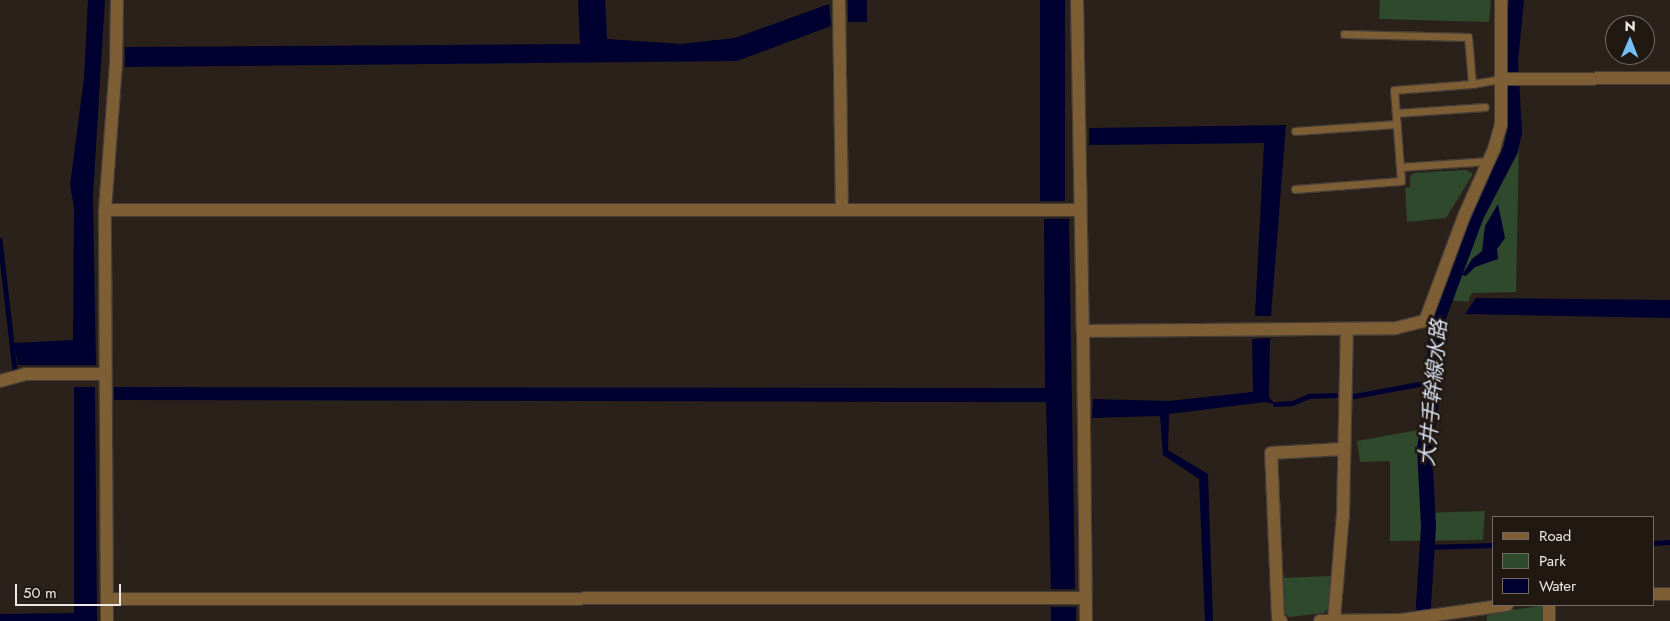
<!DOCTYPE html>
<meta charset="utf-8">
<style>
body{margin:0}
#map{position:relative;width:1670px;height:621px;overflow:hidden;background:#2b211b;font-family:Jost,"Noto Sans JP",sans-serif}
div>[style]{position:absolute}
.green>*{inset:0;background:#2e492b}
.water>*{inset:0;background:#000030;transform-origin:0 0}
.stream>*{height:4.5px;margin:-2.25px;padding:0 2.25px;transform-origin:2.25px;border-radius:2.25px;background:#000030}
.canal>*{height:15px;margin:-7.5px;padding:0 7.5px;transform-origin:7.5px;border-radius:7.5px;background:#000030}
.roads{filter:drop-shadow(1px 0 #463d37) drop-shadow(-1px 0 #463d37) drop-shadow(0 1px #463d37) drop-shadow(0 -1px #463d37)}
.service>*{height:7px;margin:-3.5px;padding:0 3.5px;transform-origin:3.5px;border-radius:3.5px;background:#7d5e35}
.minor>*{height:12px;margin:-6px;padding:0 6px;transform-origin:6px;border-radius:6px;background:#7d5e35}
.tertiary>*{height:12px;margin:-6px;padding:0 6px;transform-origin:6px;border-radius:6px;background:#7d5e35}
span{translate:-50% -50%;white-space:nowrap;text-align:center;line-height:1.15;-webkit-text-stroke:5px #211812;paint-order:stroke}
.water-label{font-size:21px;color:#d6dff0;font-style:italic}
.legend{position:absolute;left:1492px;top:516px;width:162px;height:90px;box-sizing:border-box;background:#211812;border:1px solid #736b66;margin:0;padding:6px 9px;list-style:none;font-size:15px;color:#efe8e4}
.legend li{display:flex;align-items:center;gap:10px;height:25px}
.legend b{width:25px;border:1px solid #736b66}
.north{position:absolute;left:1605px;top:15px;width:50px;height:50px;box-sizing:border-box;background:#211812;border:1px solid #736b66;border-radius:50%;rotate:1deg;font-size:14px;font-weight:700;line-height:20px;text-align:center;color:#efe8e4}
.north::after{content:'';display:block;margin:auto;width:18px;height:22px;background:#75c0f6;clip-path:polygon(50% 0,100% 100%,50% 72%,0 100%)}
.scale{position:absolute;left:15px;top:584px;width:106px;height:22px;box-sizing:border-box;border:2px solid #efe8e4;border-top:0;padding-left:6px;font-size:15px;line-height:18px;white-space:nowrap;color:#efe8e4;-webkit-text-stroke:4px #211812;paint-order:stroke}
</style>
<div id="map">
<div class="green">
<div style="clip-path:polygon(1380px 0,1491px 0,1489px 22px,1379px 19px)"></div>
<div style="clip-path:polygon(1519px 140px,1516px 292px,1472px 293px,1468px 302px,1446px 300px,1482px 212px)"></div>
<div style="clip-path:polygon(1466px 170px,1473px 174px,1446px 218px,1407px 222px,1405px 188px,1410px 187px,1410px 177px,1413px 173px)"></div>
<div style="clip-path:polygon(1423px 429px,1422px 513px,1485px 511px,1483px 540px,1390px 541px,1390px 461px,1360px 462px,1357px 441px)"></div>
<div style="clip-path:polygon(1330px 576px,1329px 607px,1324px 613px,1289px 617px,1283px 611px,1281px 578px)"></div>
<div style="clip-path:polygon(1545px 605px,1545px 621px,1487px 621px,1487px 614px)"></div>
</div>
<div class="water">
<div style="clip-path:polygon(88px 0,105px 0,93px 195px,96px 365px,18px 365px,14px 343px,73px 340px,74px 207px,70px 185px,84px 78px)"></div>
<div style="clip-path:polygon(578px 0,605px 0,607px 39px,681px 44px,735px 38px,829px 4px,831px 26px,737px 61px,125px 67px,125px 47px,580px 44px)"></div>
<div style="left:848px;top:0;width:19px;height:22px"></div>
<div style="left:1040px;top:0;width:25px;height:201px"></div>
<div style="clip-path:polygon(1286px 125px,1271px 316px,1255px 316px,1264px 143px,1089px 145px,1089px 128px)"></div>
<div style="clip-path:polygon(1498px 204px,1505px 238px,1497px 249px,1498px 259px,1475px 267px,1466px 276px,1462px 275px,1472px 259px,1482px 251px,1485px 226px)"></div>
<div style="clip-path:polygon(1044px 219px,1069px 219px,1075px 589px,1051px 589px,1046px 402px,114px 400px,114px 387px,1045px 388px)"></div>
<div style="clip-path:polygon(1476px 298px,1670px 300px,1670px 318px,1465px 314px)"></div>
<div style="clip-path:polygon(1270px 338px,1269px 397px,1275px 404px,1265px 402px,1169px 414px,1168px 450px,1208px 474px,1213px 621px,1205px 621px,1199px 479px,1163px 455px,1160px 416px,1092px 418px,1093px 399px,1169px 401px,1253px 392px,1252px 339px)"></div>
<div style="clip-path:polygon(74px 387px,95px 387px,97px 621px,0 621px,0 614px,74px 613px)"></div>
<div style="left:1051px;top:607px;width:25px;height:14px"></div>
</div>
<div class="stream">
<div style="left:0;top:240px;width:130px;rotate:83.4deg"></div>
<div style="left:1349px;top:397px;width:76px;rotate:-10.6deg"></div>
<div style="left:1275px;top:404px;width:17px;rotate:-3deg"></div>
<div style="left:1292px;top:403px;width:18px;rotate:-22deg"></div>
<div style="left:1309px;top:396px;width:26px;rotate:-2deg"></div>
<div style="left:1654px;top:543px;width:16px;rotate:-4deg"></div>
<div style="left:1426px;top:547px;width:68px;rotate:-1.7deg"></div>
</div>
<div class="canal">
<div style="left:1422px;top:621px;width:95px;rotate:-86.4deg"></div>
<div style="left:1428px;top:526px;width:78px;rotate:-92.9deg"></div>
<div style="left:1424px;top:448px;width:63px;rotate:-81.7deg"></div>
<div style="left:1433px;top:386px;width:64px;rotate:-87.3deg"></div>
<div style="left:1436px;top:322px;width:114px;rotate:-69.5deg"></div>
<div style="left:1476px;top:215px;width:73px;rotate:-62.4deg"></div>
<div style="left:1510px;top:150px;width:19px;rotate:-78deg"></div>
<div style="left:1514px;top:131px;width:70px;rotate:-93.3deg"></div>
<div style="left:1510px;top:61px;width:61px;rotate:-84.4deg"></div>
</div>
<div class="roads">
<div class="service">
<div style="left:1344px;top:34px;width:124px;rotate:1.4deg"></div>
<div style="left:1468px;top:37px;width:47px;rotate:85.1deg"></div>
<div style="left:1396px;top:113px;width:89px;rotate:-3.9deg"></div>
<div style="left:1295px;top:131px;width:102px;rotate:-3.9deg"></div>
<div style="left:1400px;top:167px;width:89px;rotate:-3.9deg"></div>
<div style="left:1295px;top:189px;width:106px;rotate:-4.3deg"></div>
<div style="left:1401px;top:181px;width:91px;rotate:-94.4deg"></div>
<div style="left:1394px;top:90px;width:78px;rotate:-4.4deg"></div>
<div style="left:1472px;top:84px;width:28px;rotate:-10deg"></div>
</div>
<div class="minor">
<div style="left:839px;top:0;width:210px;rotate:89.2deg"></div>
<div style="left:1077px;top:0;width:331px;rotate:89deg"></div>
<div style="left:1083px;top:331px;width:313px;rotate:-0.5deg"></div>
<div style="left:1396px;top:328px;width:30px;rotate:-14deg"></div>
<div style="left:105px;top:210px;width:975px"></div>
<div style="left:1083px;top:331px;width:290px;rotate:89.4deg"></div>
<div style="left:0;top:381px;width:27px;rotate:-15deg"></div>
<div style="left:26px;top:374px;width:79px"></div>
<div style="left:1654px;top:594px;width:16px"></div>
<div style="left:107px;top:599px;width:977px;rotate:-0.06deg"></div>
<div style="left:1549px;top:605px;width:16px;rotate:90deg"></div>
<div style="left:1334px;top:619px;width:104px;rotate:-85.1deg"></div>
<div style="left:1343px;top:515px;width:186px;rotate:-88.8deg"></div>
<div style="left:107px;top:621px;width:411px;rotate:-90.3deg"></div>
<div style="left:105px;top:210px;width:146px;rotate:-85.7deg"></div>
<div style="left:116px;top:64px;width:64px;rotate:-89.1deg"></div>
<div style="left:1281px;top:621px;width:5px;rotate:-127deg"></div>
<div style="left:1278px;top:617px;width:164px;rotate:-92.4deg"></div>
<div style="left:1271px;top:453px;width:72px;rotate:-3.2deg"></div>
<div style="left:1320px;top:621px;width:80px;rotate:-0.7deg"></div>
<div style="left:1400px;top:620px;width:108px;rotate:-8deg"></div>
</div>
<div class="tertiary">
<div style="left:1500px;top:79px;width:170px;rotate:-0.3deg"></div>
<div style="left:1425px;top:321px;width:112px;rotate:-69.6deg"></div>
<div style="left:1464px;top:216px;width:73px;rotate:-65.9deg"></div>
<div style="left:1494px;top:149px;width:25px;rotate:-74deg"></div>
<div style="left:1501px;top:125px;width:125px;rotate:-90deg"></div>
</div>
</div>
<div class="water-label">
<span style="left:1433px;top:393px;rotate:-85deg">大井手幹線水路</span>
</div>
<ul class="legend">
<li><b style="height:6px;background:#7d5e35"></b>Road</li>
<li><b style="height:14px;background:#2e492b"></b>Park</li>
<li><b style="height:14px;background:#000030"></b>Water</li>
</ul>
<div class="north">N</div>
<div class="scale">50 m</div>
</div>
